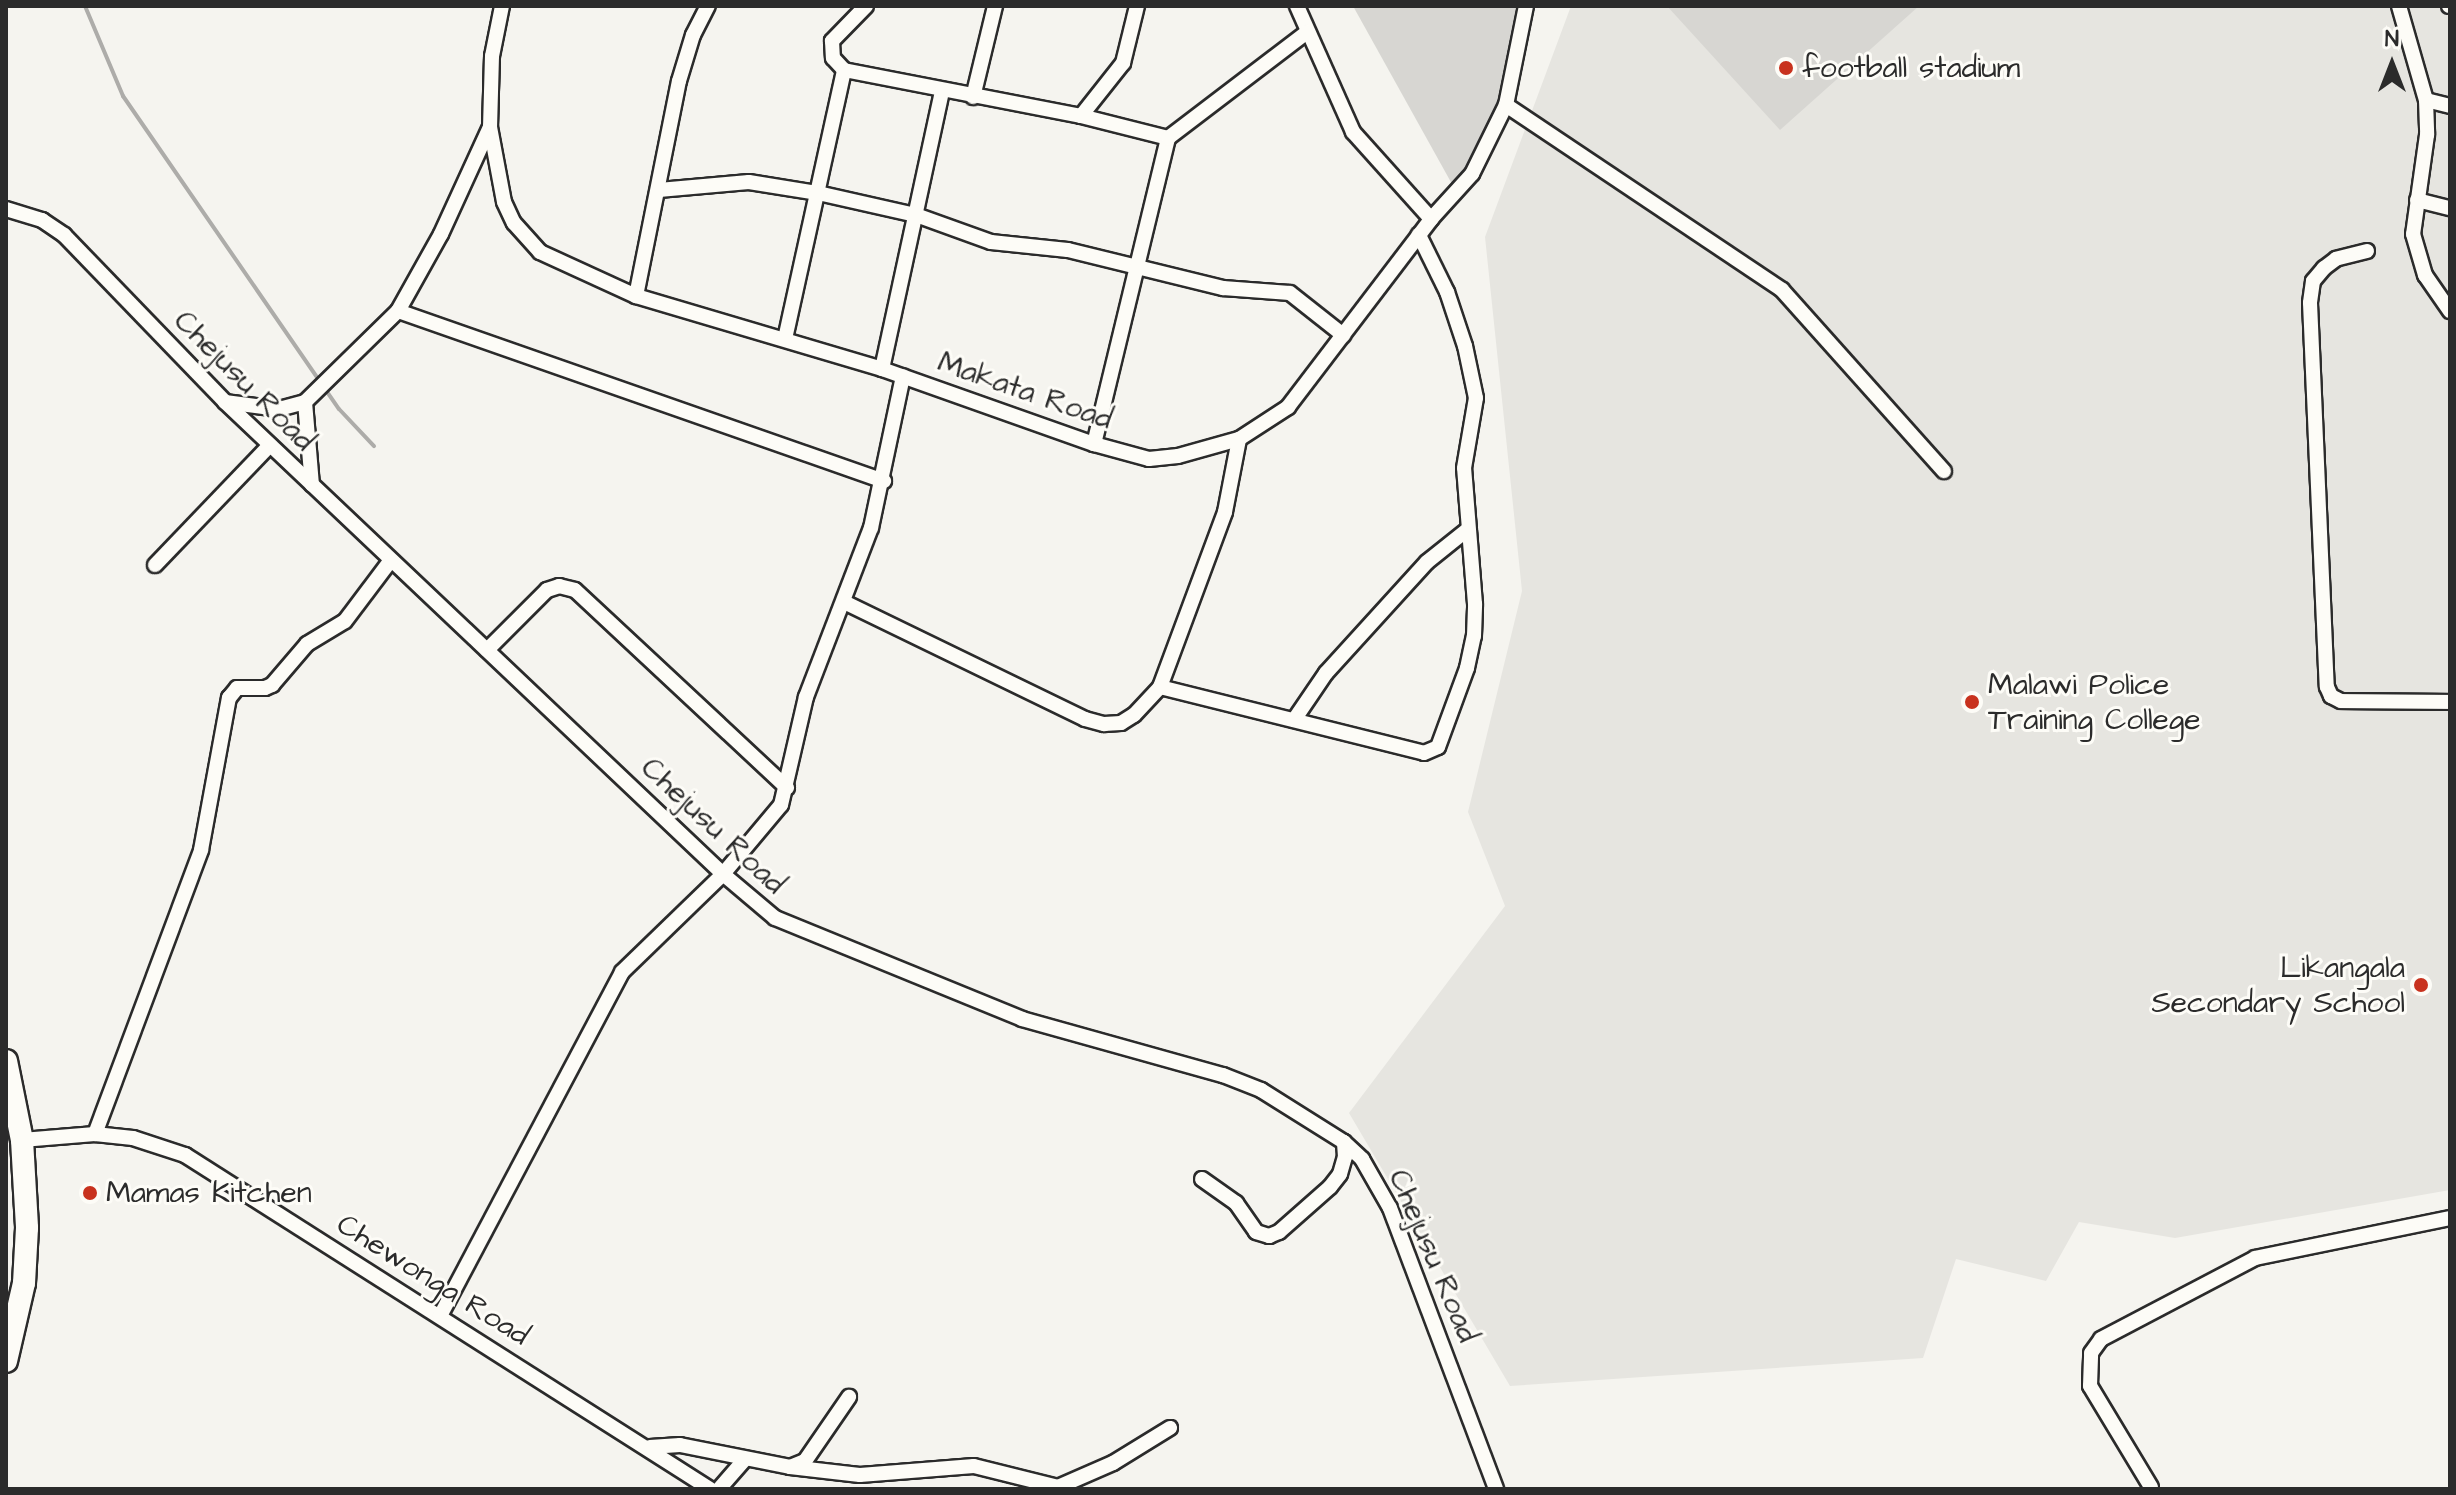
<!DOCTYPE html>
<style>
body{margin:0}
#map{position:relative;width:2456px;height:1495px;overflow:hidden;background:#f5f4ef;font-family:"Architects Daughter",sans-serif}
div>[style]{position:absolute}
.built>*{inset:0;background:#e6e5e0}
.green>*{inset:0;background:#d7d6d2}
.stream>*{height:4px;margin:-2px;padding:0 2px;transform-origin:2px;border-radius:2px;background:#adaca9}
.roads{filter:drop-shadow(2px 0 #2b2b2b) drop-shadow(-2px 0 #2b2b2b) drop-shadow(0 2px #2b2b2b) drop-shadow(0 -2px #2b2b2b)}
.minor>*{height:14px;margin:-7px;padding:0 7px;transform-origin:7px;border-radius:7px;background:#fdfcf7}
.highway>*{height:22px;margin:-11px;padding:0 11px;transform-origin:11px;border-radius:11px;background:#fdfcf7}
.dots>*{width:22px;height:22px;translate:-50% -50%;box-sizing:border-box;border:4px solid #fdfcf7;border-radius:50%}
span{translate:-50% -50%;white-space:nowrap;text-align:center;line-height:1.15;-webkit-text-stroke:6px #fdfcf7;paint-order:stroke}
.poi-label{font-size:30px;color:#2b2b2b}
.left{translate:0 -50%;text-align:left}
.right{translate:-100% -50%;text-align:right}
.street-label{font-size:30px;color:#2b2b2b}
.frame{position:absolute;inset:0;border:8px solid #2b2b2b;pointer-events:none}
.north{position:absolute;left:2352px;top:24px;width:80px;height:80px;-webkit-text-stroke:6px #fdfcf7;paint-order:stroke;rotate:0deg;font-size:22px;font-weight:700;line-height:32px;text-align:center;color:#2b2b2b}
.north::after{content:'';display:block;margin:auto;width:28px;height:36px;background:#2b2b2b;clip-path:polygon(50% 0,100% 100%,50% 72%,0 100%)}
</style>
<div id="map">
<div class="built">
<div style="clip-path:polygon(1571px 6px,2450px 6px,2450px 1190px,2175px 1238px,2079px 1222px,2046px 1281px,1956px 1259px,1923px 1358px,1510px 1386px,1349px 1113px,1505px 906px,1468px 812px,1522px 591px,1485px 237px)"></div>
</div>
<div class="green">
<div style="clip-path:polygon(1353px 6px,1521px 6px,1506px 105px,1457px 193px)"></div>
<div style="clip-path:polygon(1667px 6px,1919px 6px,1780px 130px)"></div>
</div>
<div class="stream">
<div style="left:85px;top:6px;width:98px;rotate:67.1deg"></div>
<div style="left:123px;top:96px;width:380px;rotate:55.4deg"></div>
<div style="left:339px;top:409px;width:51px;rotate:46.6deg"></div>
</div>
<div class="roads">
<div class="minor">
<div style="left:502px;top:6px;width:51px;rotate:101.3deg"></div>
<div style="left:492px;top:56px;width:71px;rotate:91.6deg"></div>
<div style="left:490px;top:127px;width:76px;rotate:79.4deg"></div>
<div style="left:504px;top:202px;width:23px;rotate:65deg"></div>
<div style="left:514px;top:223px;width:39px;rotate:48deg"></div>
<div style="left:540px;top:252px;width:106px;rotate:24.6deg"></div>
<div style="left:636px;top:296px;width:257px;rotate:16.5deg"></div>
<div style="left:882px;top:369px;width:225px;rotate:19.5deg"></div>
<div style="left:1094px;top:444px;width:57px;rotate:15.3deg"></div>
<div style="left:1149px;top:459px;width:29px;rotate:-6deg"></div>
<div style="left:1178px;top:456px;width:63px;rotate:-15.6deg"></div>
<div style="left:1239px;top:439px;width:59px;rotate:-33.1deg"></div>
<div style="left:1288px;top:407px;width:236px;rotate:-52.7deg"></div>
<div style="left:1431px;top:219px;width:61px;rotate:-47.7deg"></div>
<div style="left:1472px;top:174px;width:77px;rotate:-63.8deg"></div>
<div style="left:1506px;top:105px;width:101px;rotate:-78.6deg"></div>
<div style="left:866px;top:6px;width:49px;rotate:134.2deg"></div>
<div style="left:832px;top:41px;width:17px;rotate:87deg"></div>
<div style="left:833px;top:58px;width:16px;rotate:47deg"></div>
<div style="left:844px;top:70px;width:241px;rotate:11deg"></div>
<div style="left:1081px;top:116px;width:90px;rotate:14.2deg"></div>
<div style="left:1297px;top:6px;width:138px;rotate:66deg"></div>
<div style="left:1353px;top:132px;width:117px;rotate:48.1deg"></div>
<div style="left:2399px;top:6px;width:98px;rotate:74deg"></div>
<div style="left:2426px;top:100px;width:35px;rotate:88deg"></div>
<div style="left:2427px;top:135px;width:100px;rotate:98deg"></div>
<div style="left:2413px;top:234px;width:43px;rotate:73.7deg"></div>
<div style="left:2425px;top:275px;width:44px;rotate:55.2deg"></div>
<div style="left:2449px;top:6px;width:1px"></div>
<div style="left:973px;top:97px;width:94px;rotate:-76.4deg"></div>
<div style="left:2426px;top:100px;width:25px;rotate:14deg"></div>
<div style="left:1506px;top:105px;width:332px;rotate:33.8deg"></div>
<div style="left:1782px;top:290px;width:243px;rotate:48.2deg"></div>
<div style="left:1081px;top:116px;width:68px;rotate:-51.6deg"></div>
<div style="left:1123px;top:63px;width:59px;rotate:-76.2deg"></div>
<div style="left:659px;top:190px;width:90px;rotate:-5.1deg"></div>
<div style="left:749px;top:182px;width:70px;rotate:9.1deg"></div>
<div style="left:818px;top:193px;width:100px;rotate:12.7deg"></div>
<div style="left:916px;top:215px;width:80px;rotate:19.8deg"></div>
<div style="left:991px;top:242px;width:77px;rotate:5.9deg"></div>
<div style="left:1068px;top:250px;width:160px;rotate:13.8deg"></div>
<div style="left:1223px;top:288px;width:67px;rotate:4.3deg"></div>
<div style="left:1290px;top:293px;width:68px;rotate:38.4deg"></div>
<div style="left:2417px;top:200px;width:34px;rotate:14deg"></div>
<div style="left:6px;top:209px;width:38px;rotate:17deg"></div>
<div style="left:42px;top:220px;width:27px;rotate:34deg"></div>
<div style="left:64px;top:235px;width:232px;rotate:46deg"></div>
<div style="left:225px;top:402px;width:686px;rotate:43.46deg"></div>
<div style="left:723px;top:874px;width:68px;rotate:40.2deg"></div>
<div style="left:775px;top:918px;width:267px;rotate:22.2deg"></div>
<div style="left:1022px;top:1019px;width:209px;rotate:15.6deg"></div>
<div style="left:1223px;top:1075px;width:41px;rotate:21.5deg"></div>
<div style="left:1261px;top:1090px;width:98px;rotate:32.1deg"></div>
<div style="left:1344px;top:1142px;width:25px;rotate:43deg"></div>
<div style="left:1362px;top:1159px;width:56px;rotate:60.3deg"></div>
<div style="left:1390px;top:1208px;width:300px;rotate:69.3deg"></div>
<div style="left:2367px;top:251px;width:32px;rotate:166deg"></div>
<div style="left:2336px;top:259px;width:15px;rotate:143deg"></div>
<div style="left:2324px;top:268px;width:17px;rotate:130deg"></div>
<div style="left:2313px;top:281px;width:22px;rotate:98deg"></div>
<div style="left:2310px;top:303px;width:384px;rotate:87.5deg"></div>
<div style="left:2327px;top:687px;width:10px;rotate:66deg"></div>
<div style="left:2331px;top:696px;width:11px;rotate:27deg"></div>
<div style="left:2341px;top:701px;width:109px;rotate:0.5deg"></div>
<div style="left:636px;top:296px;width:219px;rotate:-78.7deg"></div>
<div style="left:679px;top:81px;width:48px;rotate:-73.1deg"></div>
<div style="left:693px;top:35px;width:33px;rotate:-63deg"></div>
<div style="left:398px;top:311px;width:88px;rotate:-60.8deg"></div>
<div style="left:441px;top:234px;width:118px;rotate:-65.4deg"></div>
<div style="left:785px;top:339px;width:275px;rotate:-77.6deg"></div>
<div style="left:882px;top:369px;width:284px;rotate:-77.8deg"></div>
<div style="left:225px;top:402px;width:54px;rotate:7.4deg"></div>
<div style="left:279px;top:409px;width:27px;rotate:-15deg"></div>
<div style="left:305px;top:402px;width:130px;rotate:-44.4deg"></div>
<div style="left:398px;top:311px;width:515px;rotate:19.28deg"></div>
<div style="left:305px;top:402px;width:83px;rotate:85.2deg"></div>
<div style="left:1094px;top:444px;width:315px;rotate:-76.4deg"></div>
<div style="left:1168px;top:138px;width:175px;rotate:-37.3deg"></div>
<div style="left:155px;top:565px;width:166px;rotate:-46.2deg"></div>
<div style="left:844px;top:602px;width:268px;rotate:25.9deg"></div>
<div style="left:1085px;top:719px;width:20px;rotate:15deg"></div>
<div style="left:1104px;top:724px;width:17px;rotate:-3deg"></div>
<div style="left:1121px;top:723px;width:15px;rotate:-32deg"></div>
<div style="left:1134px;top:715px;width:38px;rotate:-47deg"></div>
<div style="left:1160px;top:687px;width:187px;rotate:-69.6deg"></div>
<div style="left:1225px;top:512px;width:74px;rotate:-79.1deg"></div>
<div style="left:487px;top:650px;width:85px;rotate:-45deg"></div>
<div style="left:547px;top:590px;width:13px;rotate:-18deg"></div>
<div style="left:559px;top:586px;width:16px;rotate:14deg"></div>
<div style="left:575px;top:590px;width:290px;rotate:43deg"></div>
<div style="left:1160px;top:687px;width:272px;rotate:14deg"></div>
<div style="left:1424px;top:753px;width:15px;rotate:-23deg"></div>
<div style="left:1438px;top:747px;width:84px;rotate:-69.8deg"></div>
<div style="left:1467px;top:668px;width:33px;rotate:-78deg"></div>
<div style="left:1474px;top:636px;width:32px;rotate:-88deg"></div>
<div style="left:1475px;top:604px;width:136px;rotate:-94.6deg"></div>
<div style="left:1464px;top:468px;width:71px;rotate:-80.3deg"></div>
<div style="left:1476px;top:398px;width:53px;rotate:-101.9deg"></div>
<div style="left:1465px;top:346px;width:57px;rotate:-108.4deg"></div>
<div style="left:1447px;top:292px;width:64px;rotate:-116.2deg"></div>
<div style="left:1294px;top:720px;width:57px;rotate:-55.8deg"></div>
<div style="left:1326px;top:673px;width:150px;rotate:-47.7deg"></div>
<div style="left:1427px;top:562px;width:51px;rotate:-38.7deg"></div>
<div style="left:95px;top:1134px;width:303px;rotate:-69.5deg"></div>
<div style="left:201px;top:850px;width:155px;rotate:-79.6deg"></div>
<div style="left:229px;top:698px;width:13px;rotate:-51deg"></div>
<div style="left:237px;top:688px;width:28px"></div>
<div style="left:265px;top:688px;width:8px;rotate:-23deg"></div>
<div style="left:272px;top:685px;width:54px;rotate:-49.5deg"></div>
<div style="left:307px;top:644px;width:44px;rotate:-31.2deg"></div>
<div style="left:345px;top:621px;width:76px;rotate:-53deg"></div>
<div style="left:22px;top:1140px;width:73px;rotate:-4.7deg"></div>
<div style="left:95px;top:1134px;width:38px;rotate:6deg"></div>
<div style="left:133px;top:1138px;width:55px;rotate:18.1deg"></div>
<div style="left:185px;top:1155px;width:622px;rotate:32.46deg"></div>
<div style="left:1202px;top:1179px;width:42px;rotate:35.2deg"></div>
<div style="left:1236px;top:1203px;width:35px;rotate:55deg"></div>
<div style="left:1256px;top:1232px;width:14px;rotate:17deg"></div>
<div style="left:1269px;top:1236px;width:11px;rotate:-22deg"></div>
<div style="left:1279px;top:1232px;width:68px;rotate:-41.4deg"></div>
<div style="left:1330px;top:1187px;width:16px;rotate:-52deg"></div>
<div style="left:1340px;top:1174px;width:18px;rotate:-74deg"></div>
<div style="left:1345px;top:1157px;width:15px;rotate:-94deg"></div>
<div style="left:440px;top:1316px;width:389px;rotate:-62.1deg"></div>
<div style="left:622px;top:972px;width:141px;rotate:-44.1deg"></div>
<div style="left:723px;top:874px;width:90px;rotate:-50deg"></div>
<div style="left:781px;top:805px;width:111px;rotate:-77deg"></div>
<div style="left:806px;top:697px;width:181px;rotate:-69deg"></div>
<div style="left:871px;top:528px;width:155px;rotate:-78.1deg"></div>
<div style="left:650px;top:1447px;width:30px;rotate:-4deg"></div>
<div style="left:680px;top:1445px;width:112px;rotate:11.3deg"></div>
<div style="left:790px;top:1467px;width:16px;rotate:-22deg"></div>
<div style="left:805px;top:1461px;width:78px;rotate:-55.5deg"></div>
<div style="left:790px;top:1467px;width:70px;rotate:6.5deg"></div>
<div style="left:860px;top:1475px;width:114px;rotate:-4.5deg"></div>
<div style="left:974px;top:1466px;width:87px;rotate:14deg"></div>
<div style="left:1058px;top:1487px;width:60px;rotate:-23.6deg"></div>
<div style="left:1113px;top:1463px;width:67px;rotate:-31.6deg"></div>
<div style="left:2151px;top:1487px;width:118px;rotate:-121.1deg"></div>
<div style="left:2090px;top:1386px;width:33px;rotate:-88deg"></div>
<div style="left:2091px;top:1353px;width:17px;rotate:-54deg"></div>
<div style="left:2101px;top:1339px;width:174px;rotate:-27.7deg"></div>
<div style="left:2255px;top:1258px;width:199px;rotate:-11.6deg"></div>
<div style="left:719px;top:1489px;width:38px;rotate:-49deg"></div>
</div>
<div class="highway">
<div style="left:6px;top:1061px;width:81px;rotate:78.6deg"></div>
<div style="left:22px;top:1140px;width:88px;rotate:86.7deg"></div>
<div style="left:27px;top:1228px;width:55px;rotate:93.1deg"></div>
<div style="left:24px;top:1283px;width:80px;rotate:103deg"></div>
</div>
</div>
<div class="dots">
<div style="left:1786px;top:68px;background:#c8321e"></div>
<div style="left:1972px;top:702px;background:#c8321e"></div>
<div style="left:2421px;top:985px;background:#c8321e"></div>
<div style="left:90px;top:1193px;background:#c8321e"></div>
</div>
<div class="poi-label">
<span class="left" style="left:1802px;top:68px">football stadium</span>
<span class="left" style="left:1988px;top:702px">Malawi Police<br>Training College</span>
<span class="right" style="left:2405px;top:985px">Likangala<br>Secondary School</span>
<span class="left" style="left:106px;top:1193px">Mamas Kitchen</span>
</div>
<div class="street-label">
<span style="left:244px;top:381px;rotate:45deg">Chejusu Road</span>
<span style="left:1025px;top:391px;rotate:19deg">Makata Road</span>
<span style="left:713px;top:826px;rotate:43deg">Chejusu Road</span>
<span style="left:1433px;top:1256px;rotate:67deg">Chejusu Road</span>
<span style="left:433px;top:1280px;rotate:32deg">Chewonga Road</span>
</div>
<div class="frame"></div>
<div class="north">N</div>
</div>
